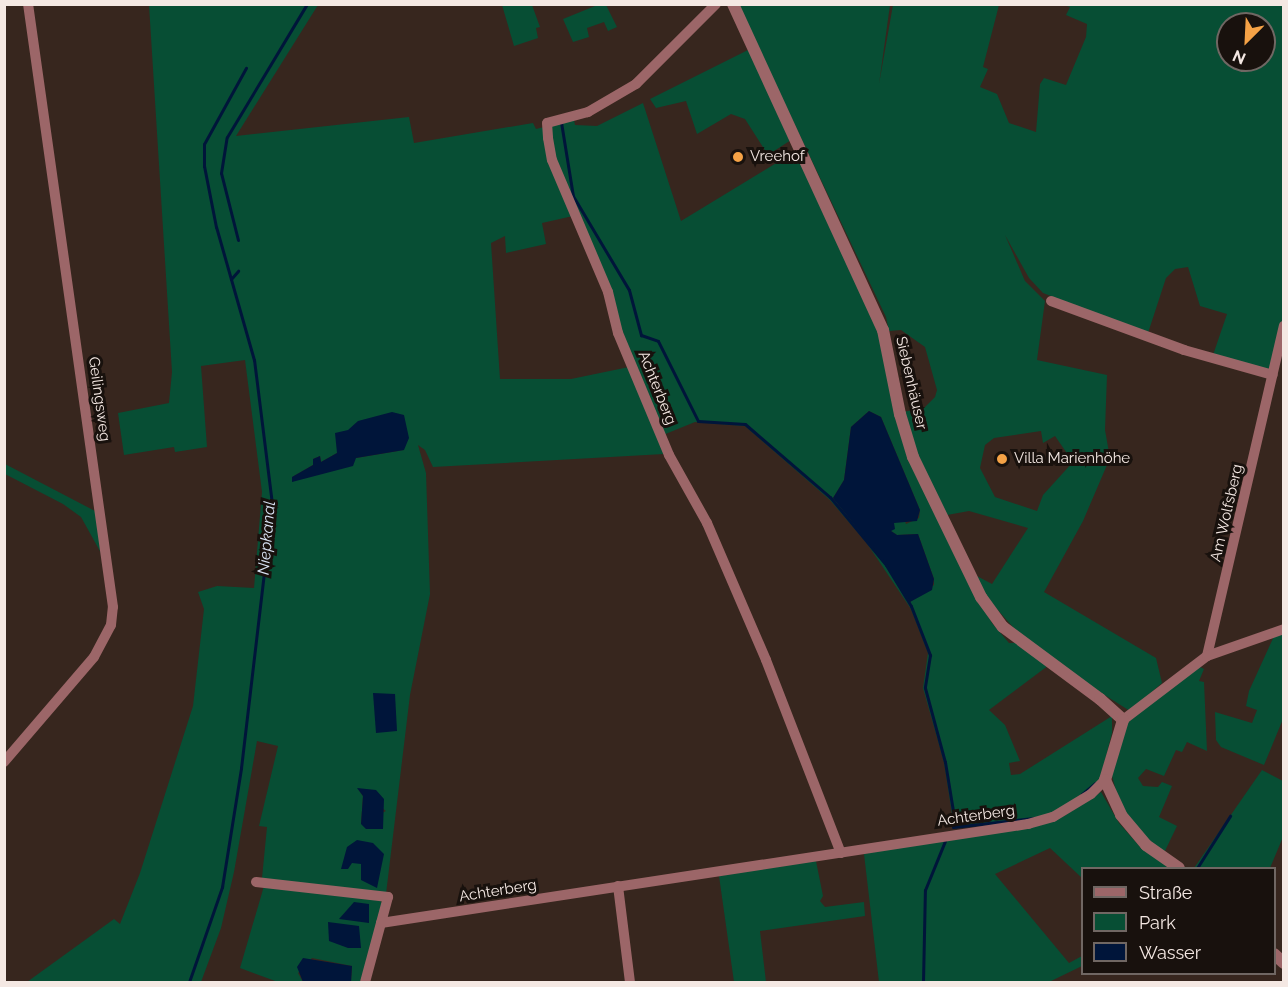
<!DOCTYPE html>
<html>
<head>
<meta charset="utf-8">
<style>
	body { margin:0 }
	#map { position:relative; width:1288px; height:987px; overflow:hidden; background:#37261e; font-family:Raleway,sans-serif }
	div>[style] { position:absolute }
	.green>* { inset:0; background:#074e34 }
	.water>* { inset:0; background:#00153a }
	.stream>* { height:3px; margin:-1.5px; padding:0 1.5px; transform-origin:1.5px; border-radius:1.5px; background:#00153a }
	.minor>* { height:10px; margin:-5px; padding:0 5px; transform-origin:5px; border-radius:5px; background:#9c6668 }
	.tertiary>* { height:12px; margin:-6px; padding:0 6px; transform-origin:6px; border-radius:6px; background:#9c6668 }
	.dots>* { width:16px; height:16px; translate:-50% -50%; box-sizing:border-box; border:3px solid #18110d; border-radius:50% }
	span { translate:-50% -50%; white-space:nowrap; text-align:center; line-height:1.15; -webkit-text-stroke:6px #18110d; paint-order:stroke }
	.poi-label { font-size:15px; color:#f4e8e3 }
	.left { translate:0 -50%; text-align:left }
	.street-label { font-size:15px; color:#f4e8e3 }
	.water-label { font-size:16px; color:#dae5f6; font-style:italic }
	.frame { position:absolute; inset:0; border:6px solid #f4e8e3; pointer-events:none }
	.legend { position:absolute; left:1081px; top:867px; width:195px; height:108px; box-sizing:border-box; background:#18110d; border:2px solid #706763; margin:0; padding:8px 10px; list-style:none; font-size:18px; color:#f4e8e3 }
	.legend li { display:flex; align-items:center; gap:12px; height:30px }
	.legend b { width:30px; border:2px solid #706763 }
	.north { position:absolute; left:1216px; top:12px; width:60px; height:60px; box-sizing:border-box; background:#18110d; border:2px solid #706763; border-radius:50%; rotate:204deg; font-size:16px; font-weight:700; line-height:24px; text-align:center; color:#f4e8e3 }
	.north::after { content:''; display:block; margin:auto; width:21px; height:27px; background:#f5a246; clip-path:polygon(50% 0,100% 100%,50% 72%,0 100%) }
</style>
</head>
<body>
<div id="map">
	<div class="green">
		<div style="clip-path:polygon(600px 4px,606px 5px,617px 27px,608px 31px,604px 22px,587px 28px,589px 37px,573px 42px,563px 19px)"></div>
		<div style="clip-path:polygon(evenodd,149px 5px,318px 5px,236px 136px,409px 117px,414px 143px,533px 123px,536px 129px,544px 127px,573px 216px,542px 223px,546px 244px,506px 253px,505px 236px,491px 243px,500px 379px,571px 379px,629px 367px,664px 454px,433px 467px,425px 450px,418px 445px,426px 473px,430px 594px,410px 695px,386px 894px,262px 878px,267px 827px,259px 826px,278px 746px,257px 741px,234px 872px,221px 928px,201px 982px,27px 982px,114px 919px,120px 924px,140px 873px,193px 706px,204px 609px,198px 592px,217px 586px,254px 588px,262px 492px,245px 360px,201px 366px,207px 447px,175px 452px,174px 447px,124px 455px,118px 413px,169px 403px,172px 372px,149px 5px,404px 450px,356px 458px,292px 477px,313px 465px,313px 459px,320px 456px,321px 462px,337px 453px,404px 450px,149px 5px,358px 789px,386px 811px,361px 824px,363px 796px,358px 789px)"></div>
		<div style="clip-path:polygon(502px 5px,532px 5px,540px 27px,536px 28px,538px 38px,514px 46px)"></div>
		<div style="clip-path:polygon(evenodd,738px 5px,890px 5px,879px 84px,893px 5px,999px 5px,983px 67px,988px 69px,980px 87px,997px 94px,1009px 123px,1036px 132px,1040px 84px,1044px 78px,1066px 85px,1086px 37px,1087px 24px,1066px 15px,1070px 7px,1064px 5px,1283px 5px,1284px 316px,1272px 372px,1213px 355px,1227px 314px,1200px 306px,1188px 267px,1175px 269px,1166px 278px,1148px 333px,1043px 293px,1029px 278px,1005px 235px,1025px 281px,1045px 301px,1037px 360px,1107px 375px,1105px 430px,1110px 458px,1083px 521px,1044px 592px,1156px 658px,1162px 683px,1130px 711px,1068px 672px,1021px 636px,988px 599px,975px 575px,992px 584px,1028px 528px,969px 511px,947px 515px,918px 457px,903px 412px,924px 408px,935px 397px,937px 390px,925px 347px,901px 330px,889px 331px,886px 317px,738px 5px,1228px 24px,1264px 24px,1264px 60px,1228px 60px,1228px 24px,738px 5px,1041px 431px,1043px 443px,1055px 436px,1073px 462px,1043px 495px,1037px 511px,995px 497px,980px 468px,985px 445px,994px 438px,1041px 431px)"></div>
		<div style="clip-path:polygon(748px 50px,791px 140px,768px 155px,745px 119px,731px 114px,697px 134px,686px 101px,656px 108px,650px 99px)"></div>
		<div style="clip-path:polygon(evenodd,643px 103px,681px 221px,796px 151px,876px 321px,896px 414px,971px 585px,992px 623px,1009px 643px,1022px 643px,1049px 665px,989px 710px,1005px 725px,1020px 761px,1009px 763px,1011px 775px,1020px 774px,1112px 716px,1112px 733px,1100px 780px,1061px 809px,1038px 818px,954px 827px,944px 762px,923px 688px,928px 653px,911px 609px,866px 542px,830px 500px,745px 426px,695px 422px,663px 435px,552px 152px,551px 124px,574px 120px,575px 125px,597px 126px,643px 103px,869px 411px,881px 417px,920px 510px,919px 518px,906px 524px,904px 519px,893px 523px,891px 531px,897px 535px,918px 534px,934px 579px,934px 585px,910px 602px,887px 565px,833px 498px,844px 480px,851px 427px,869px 411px)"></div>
		<div style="clip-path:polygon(5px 464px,95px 511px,101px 553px,81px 517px,63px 504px,5px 474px)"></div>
		<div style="clip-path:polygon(1283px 631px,1283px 719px,1264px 765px,1221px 747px,1216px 740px,1215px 712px,1252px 723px,1257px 710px,1246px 706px,1249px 691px,1275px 634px)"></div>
		<div style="clip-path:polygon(1198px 666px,1204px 669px,1199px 681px,1204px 682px,1207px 751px,1187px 742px,1182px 752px,1176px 750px,1164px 776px,1146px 769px,1138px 778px,1143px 786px,1158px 787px,1162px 782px,1172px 786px,1159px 817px,1177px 826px,1164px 853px,1139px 831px,1119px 802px,1111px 772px,1127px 723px)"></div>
		<div style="clip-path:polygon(1262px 770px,1283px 781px,1283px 837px,1270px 868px,1194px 868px)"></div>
		<div style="clip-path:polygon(1101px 792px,1119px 823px,1142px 849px,1170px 868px,1082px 868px,1082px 878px,1050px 848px,995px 874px,1069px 963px,1082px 956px,1082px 966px,1049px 982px,879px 982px,864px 854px,1064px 816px)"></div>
		<div style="clip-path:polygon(816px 861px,823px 896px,820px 901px,825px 907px,864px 902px,865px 916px,760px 931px,766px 982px,734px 982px,719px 876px)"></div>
		<div style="clip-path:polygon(264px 886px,379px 899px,383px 904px,361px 982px,351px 982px,352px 966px,312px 958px,298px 973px,303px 982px,278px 982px,240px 968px)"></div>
	</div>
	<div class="water">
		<div style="clip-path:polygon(869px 411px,881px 417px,920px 510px,917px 521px,894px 523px,895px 529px,891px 531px,897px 535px,918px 534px,934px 579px,932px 590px,910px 602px,887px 565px,833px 498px,844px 480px,851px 427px)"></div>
		<div style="clip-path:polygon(392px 412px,404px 415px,409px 438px,404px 450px,356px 458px,353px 466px,292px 482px,292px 477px,313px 465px,313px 459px,320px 456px,321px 462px,337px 453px,335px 433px,348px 430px,358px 421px)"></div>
		<div style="clip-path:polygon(373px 693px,395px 694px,397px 731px,376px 733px)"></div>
		<div style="clip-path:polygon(357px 788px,376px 790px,384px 799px,383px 829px,366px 829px,361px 824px,363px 796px)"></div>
		<div style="clip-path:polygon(357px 840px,373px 843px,384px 854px,377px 888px,361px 880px,361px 864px,352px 863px,348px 869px,341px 869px,347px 847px)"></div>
		<div style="clip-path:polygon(354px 902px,369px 904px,369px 923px,339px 919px)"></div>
		<div style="clip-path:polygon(328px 922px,359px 926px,361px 948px,348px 948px,329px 941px)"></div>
		<div style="clip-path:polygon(303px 958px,352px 966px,351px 982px,303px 982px,297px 967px)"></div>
	</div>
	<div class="stream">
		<div style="left:561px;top:122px;width:75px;rotate:80.8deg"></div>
		<div style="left:573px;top:196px;width:109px;rotate:59.2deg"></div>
		<div style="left:629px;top:290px;width:47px;rotate:75.1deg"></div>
		<div style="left:641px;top:335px;width:18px;rotate:19deg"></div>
		<div style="left:658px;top:341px;width:89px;rotate:63.4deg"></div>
		<div style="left:698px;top:421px;width:47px;rotate:3.7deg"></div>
		<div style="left:745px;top:424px;width:112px;rotate:40.7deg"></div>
		<div style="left:830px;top:497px;width:88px;rotate:50.5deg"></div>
		<div style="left:886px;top:565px;width:48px;rotate:58.6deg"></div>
		<div style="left:911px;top:606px;width:53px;rotate:68.8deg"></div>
		<div style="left:930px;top:655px;width:33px;rotate:99deg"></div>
		<div style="left:925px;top:688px;width:77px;rotate:74.9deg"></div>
		<div style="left:945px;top:762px;width:62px;rotate:80.7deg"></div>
		<div style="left:238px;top:240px;width:69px;rotate:-104.2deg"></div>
		<div style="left:221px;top:173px;width:36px;rotate:-81deg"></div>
		<div style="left:227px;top:137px;width:155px;rotate:-59deg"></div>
		<div style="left:231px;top:279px;width:11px;rotate:-49deg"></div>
		<div style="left:1082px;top:794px;width:17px;rotate:-40deg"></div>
		<div style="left:953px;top:827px;width:81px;rotate:-6.3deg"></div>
		<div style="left:1197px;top:868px;width:62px;rotate:-57.6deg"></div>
		<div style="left:189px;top:982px;width:101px;rotate:-70.8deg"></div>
		<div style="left:222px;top:887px;width:121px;rotate:-80.9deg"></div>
		<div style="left:241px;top:768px;width:266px;rotate:-83.3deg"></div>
		<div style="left:272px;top:504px;width:145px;rotate:-97.1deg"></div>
		<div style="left:254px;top:360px;width:138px;rotate:-105.9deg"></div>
		<div style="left:216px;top:227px;width:62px;rotate:-101.1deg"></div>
		<div style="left:204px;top:166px;width:22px;rotate:-90deg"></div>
		<div style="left:204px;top:144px;width:87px;rotate:-61.1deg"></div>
		<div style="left:923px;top:982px;width:92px;rotate:-88.8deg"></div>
		<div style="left:925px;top:890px;width:53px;rotate:-67.8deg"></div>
	</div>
	<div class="minor">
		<div style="left:716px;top:4px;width:113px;rotate:135deg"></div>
		<div style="left:636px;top:84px;width:56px;rotate:149.7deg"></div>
		<div style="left:588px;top:112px;width:42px;rotate:165deg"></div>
		<div style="left:547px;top:123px;width:15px;rotate:86deg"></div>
		<div style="left:548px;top:138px;width:22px;rotate:80deg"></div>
		<div style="left:552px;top:160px;width:143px;rotate:67deg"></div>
		<div style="left:608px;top:292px;width:42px;rotate:76.3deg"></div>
		<div style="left:618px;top:333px;width:132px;rotate:67.3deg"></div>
		<div style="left:669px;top:455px;width:78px;rotate:60.8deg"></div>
		<div style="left:707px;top:523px;width:149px;rotate:66.7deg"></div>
		<div style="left:766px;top:660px;width:207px;rotate:68.8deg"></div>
		<div style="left:1051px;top:301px;width:142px;rotate:20.2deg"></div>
		<div style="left:1184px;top:350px;width:92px;rotate:15.7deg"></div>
		<div style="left:1207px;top:656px;width:339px;rotate:-76.9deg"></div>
		<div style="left:1123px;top:720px;width:106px;rotate:-37.3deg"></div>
		<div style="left:1207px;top:656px;width:82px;rotate:-19.3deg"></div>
		<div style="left:4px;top:762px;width:138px;rotate:-49.4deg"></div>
		<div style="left:94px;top:657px;width:36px;rotate:-62deg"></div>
		<div style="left:111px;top:625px;width:18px;rotate:-84deg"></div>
		<div style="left:113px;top:607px;width:609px;rotate:-98.02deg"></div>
		<div style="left:256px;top:882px;width:133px;rotate:6.5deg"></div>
		<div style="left:388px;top:897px;width:88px;rotate:105.1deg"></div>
		<div style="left:618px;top:886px;width:97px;rotate:82.9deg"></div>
		<div style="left:381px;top:923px;width:655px;rotate:-8.7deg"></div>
		<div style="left:1028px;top:824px;width:26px;rotate:-16deg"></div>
		<div style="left:1053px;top:817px;width:44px;rotate:-31.2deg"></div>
		<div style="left:1091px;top:794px;width:20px;rotate:-45deg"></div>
	</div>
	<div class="tertiary">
		<div style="left:733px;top:4px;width:359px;rotate:65.3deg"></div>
		<div style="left:883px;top:330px;width:86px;rotate:78.6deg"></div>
		<div style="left:900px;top:414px;width:45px;rotate:73.2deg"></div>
		<div style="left:913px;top:457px;width:156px;rotate:64.1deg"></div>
		<div style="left:981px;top:597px;width:37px;rotate:54deg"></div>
		<div style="left:1003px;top:627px;width:121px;rotate:36.6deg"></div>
		<div style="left:1100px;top:699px;width:31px;rotate:42deg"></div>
		<div style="left:1123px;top:720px;width:63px;rotate:106.7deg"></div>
		<div style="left:1105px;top:780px;width:38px;rotate:65deg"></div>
		<div style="left:1121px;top:815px;width:39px;rotate:50deg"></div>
		<div style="left:1146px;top:845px;width:40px;rotate:34.9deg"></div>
		<div style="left:1274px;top:954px;width:13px;rotate:42deg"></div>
	</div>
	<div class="dots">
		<div style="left:738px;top:157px;background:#f5a246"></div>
		<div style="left:1002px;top:459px;background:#f5a246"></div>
	</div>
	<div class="poi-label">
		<span class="left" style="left:750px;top:157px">Vreehof</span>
		<span class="left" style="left:1014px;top:459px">Villa Marienhöhe</span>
	</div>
	<div class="street-label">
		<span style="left:911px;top:383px;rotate:77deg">Siebenhäuser</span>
		<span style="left:657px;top:388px;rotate:68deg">Achterberg</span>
		<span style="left:99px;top:399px;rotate:82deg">Geilingsweg</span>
		<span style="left:1227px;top:513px;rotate:-77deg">Am Wolfsberg</span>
		<span style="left:976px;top:816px;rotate:-8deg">Achterberg</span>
		<span style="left:498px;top:891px;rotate:-9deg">Achterberg</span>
	</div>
	<div class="water-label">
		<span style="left:267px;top:538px;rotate:-85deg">Niepkanal</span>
	</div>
	<div class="frame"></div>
	<ul class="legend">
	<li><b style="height:8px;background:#9c6668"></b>Straße</li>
	<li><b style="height:16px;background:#074e34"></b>Park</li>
	<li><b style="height:16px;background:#00153a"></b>Wasser</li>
	</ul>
	<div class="north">N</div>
</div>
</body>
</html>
